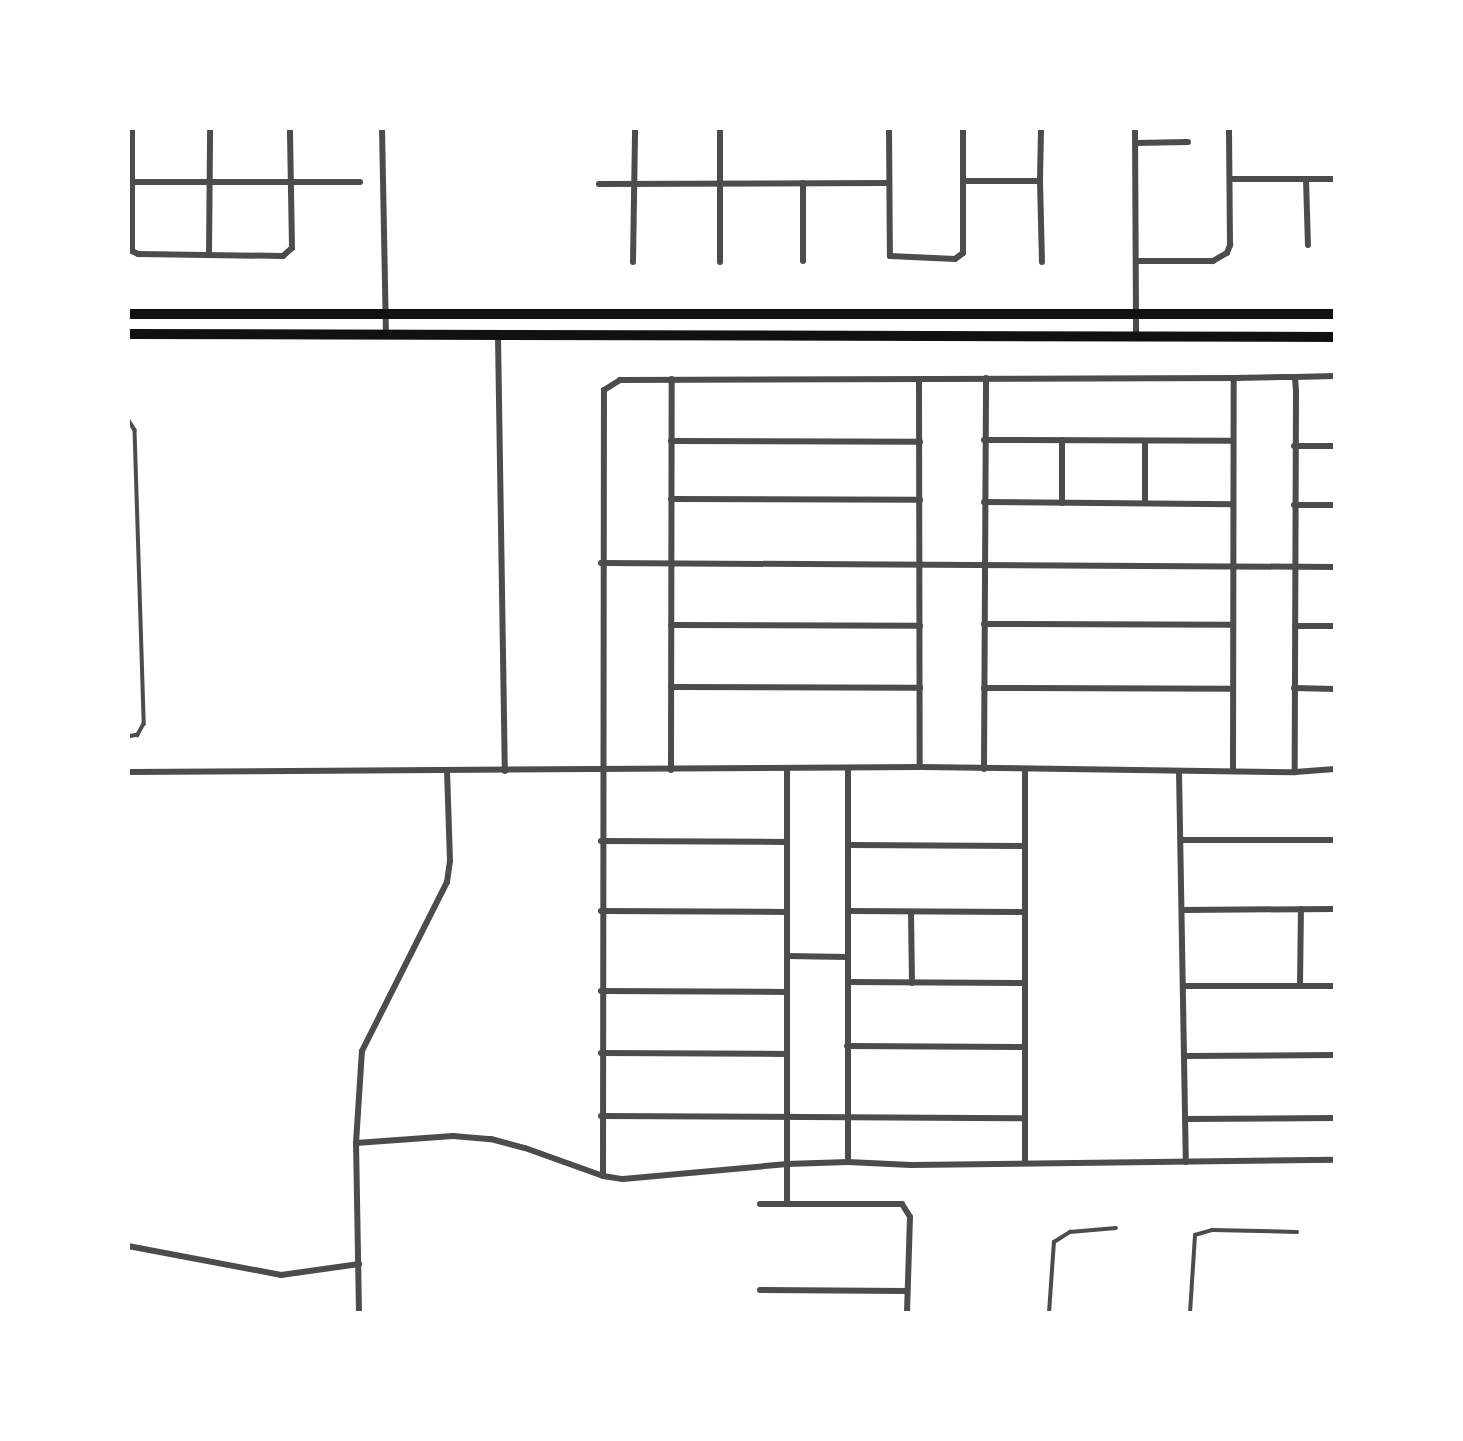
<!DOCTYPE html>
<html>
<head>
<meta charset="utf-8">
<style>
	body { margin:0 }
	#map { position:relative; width:1463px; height:1441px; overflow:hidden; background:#fff; font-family:"Crimson Pro",serif }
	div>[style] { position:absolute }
	.service>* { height:3.5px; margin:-1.75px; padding:0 1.75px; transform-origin:1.75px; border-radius:1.75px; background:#4c4c4c }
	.minor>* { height:6px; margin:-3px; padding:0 3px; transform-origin:3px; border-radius:3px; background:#4c4c4c }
	.secondary>* { height:10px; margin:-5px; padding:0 5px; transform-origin:5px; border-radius:5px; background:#111 }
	span { translate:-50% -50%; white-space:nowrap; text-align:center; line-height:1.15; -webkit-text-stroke:6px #fff; paint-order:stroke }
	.frame { position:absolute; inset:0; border:130px solid #fff; pointer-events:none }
</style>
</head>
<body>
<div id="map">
	<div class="service">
		<div style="left:128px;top:419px;width:13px;rotate:58deg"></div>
		<div style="left:135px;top:430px;width:294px;rotate:88.2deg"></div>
		<div style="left:144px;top:724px;width:13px;rotate:119deg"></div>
		<div style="left:138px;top:735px;width:10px;rotate:169deg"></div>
		<div style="left:1049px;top:1313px;width:71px;rotate:-86deg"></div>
		<div style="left:1054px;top:1242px;width:19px;rotate:-32deg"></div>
		<div style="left:1070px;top:1232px;width:46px;rotate:-5deg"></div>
		<div style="left:1190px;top:1313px;width:78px;rotate:-86.3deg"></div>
		<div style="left:1195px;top:1235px;width:18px;rotate:-16deg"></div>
		<div style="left:1212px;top:1230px;width:85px;rotate:1.3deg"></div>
	</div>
	<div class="minor">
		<div style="left:132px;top:128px;width:123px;rotate:90deg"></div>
		<div style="left:132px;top:251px;width:7px;rotate:27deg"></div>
		<div style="left:138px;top:254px;width:145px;rotate:0.8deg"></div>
		<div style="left:283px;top:256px;width:12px;rotate:-42deg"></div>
		<div style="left:292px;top:248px;width:120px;rotate:-91deg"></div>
		<div style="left:382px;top:128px;width:207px;rotate:88.9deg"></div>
		<div style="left:720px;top:128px;width:134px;rotate:90deg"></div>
		<div style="left:889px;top:128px;width:128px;rotate:89.6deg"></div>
		<div style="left:890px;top:256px;width:65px;rotate:2.6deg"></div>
		<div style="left:955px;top:259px;width:10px;rotate:-37deg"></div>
		<div style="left:963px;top:253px;width:125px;rotate:-90deg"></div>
		<div style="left:1135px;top:128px;width:208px;rotate:89.7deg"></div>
		<div style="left:1135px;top:143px;width:53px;rotate:-1.1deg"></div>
		<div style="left:1230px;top:179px;width:105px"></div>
		<div style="left:1306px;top:179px;width:66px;rotate:88.3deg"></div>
		<div style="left:963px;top:181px;width:77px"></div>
		<div style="left:1040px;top:181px;width:53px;rotate:-88.9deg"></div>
		<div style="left:1040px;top:181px;width:81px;rotate:88.6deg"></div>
		<div style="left:132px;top:182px;width:228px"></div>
		<div style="left:803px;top:183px;width:78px;rotate:90deg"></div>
		<div style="left:599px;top:184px;width:290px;rotate:-0.2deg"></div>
		<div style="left:209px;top:255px;width:127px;rotate:-89.5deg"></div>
		<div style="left:1136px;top:261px;width:77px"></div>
		<div style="left:1213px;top:261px;width:16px;rotate:-30deg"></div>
		<div style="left:1227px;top:253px;width:9px;rotate:-69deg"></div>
		<div style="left:1230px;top:245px;width:117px;rotate:-90.5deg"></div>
		<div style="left:633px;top:262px;width:134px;rotate:-89.1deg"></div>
		<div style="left:498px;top:336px;width:435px;rotate:89.1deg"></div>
		<div style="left:1295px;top:377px;width:40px;rotate:-1.4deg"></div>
		<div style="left:919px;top:379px;width:388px;rotate:89.9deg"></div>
		<div style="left:984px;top:440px;width:249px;rotate:0.2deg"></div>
		<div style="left:671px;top:441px;width:249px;rotate:0.2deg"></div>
		<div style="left:1145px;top:441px;width:62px;rotate:90deg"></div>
		<div style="left:1294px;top:446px;width:41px"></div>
		<div style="left:671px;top:499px;width:249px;rotate:0.2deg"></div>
		<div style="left:984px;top:502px;width:249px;rotate:0.5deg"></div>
		<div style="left:1062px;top:503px;width:63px;rotate:-90deg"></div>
		<div style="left:1294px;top:505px;width:41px"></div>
		<div style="left:601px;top:563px;width:734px;rotate:0.31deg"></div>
		<div style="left:984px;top:624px;width:249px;rotate:0.2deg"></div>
		<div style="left:671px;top:625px;width:249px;rotate:0.2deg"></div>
		<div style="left:1295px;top:626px;width:40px"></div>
		<div style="left:671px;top:687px;width:249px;rotate:0.2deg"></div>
		<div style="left:984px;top:688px;width:249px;rotate:0.2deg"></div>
		<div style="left:1294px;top:688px;width:41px;rotate:1.4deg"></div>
		<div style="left:984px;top:769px;width:391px;rotate:-89.7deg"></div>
		<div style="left:671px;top:770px;width:391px;rotate:-89.9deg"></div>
		<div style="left:1179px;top:771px;width:391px;rotate:89deg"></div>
		<div style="left:1233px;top:771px;width:393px;rotate:-89.9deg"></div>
		<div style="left:1234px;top:378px;width:49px;rotate:-1.2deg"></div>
		<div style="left:1283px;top:377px;width:12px"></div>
		<div style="left:1295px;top:377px;width:14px;rotate:86deg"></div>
		<div style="left:1296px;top:391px;width:381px;rotate:90.2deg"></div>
		<div style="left:128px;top:772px;width:792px;rotate:-0.36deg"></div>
		<div style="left:920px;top:767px;width:375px;rotate:0.8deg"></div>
		<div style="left:1295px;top:772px;width:40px;rotate:-4.3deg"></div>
		<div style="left:1181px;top:840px;width:154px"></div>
		<div style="left:601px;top:841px;width:186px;rotate:0.3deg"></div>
		<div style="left:848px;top:845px;width:177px;rotate:0.3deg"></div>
		<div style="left:1182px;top:910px;width:153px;rotate:-0.4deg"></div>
		<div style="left:601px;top:911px;width:186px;rotate:0.3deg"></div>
		<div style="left:848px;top:911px;width:177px;rotate:0.3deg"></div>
		<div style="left:911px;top:912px;width:71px;rotate:89.2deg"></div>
		<div style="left:787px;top:956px;width:61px;rotate:0.9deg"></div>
		<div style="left:848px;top:982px;width:177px;rotate:0.3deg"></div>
		<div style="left:1183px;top:986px;width:152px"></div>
		<div style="left:1300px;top:986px;width:77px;rotate:-89.3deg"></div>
		<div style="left:601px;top:991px;width:186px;rotate:0.3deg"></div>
		<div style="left:847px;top:1046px;width:178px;rotate:0.3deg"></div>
		<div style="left:601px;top:1053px;width:186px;rotate:0.3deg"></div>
		<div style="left:1184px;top:1056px;width:151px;rotate:-0.4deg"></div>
		<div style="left:601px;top:1116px;width:424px;rotate:0.3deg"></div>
		<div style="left:1185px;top:1119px;width:150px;rotate:-0.4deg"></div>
		<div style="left:356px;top:1143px;width:97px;rotate:-4.1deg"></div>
		<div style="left:453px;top:1136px;width:38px;rotate:5deg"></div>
		<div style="left:491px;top:1139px;width:35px;rotate:15deg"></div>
		<div style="left:525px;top:1148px;width:83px;rotate:19.7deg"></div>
		<div style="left:603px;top:1176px;width:20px;rotate:9deg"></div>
		<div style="left:623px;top:1179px;width:165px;rotate:-5.2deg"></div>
		<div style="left:787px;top:1164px;width:61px;rotate:-1.9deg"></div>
		<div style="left:848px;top:1162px;width:63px;rotate:2.7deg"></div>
		<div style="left:911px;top:1165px;width:424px;rotate:-0.7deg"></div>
		<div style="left:848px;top:1162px;width:394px;rotate:-90deg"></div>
		<div style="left:1025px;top:1162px;width:392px;rotate:-90deg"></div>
		<div style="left:603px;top:1176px;width:786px;rotate:-89.93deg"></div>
		<div style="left:604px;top:390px;width:19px;rotate:-32deg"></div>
		<div style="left:620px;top:380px;width:614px;rotate:-0.19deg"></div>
		<div style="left:760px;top:1204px;width:142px"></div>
		<div style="left:902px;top:1204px;width:15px;rotate:58deg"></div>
		<div style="left:910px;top:1217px;width:96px;rotate:91.8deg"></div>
		<div style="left:787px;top:1204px;width:435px;rotate:-90deg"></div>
		<div style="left:128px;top:1246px;width:156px;rotate:10.7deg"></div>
		<div style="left:281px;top:1275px;width:79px;rotate:-8deg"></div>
		<div style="left:760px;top:1290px;width:147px;rotate:0.4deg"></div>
		<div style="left:359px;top:1313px;width:170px;rotate:-91deg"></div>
		<div style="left:356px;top:1143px;width:92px;rotate:-86.3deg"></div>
		<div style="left:362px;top:1051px;width:189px;rotate:-63.3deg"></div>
		<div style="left:447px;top:882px;width:21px;rotate:-82deg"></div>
		<div style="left:450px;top:861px;width:90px;rotate:-91.9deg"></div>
	</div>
	<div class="secondary">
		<div style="left:128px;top:314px;width:1207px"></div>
		<div style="left:128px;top:334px;width:1207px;rotate:0.14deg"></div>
	</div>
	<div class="frame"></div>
</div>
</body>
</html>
